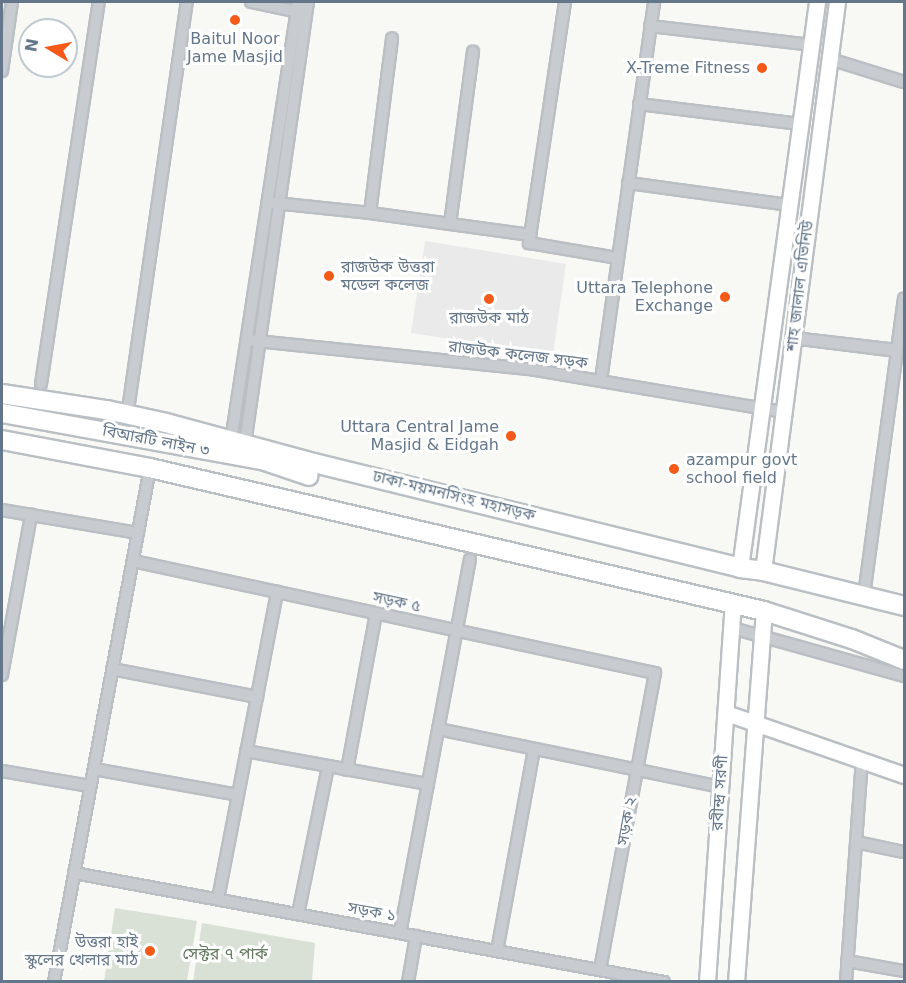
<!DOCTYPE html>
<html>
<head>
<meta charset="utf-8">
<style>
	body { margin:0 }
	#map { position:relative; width:906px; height:983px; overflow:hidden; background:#f8f9f5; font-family:"DejaVu Sans","Noto Sans Bengali",sans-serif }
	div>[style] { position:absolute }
	.built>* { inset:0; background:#e9eae9 }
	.green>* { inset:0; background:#d9e1d6 }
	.roads { filter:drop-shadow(2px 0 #babfc4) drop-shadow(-2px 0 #babfc4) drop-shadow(0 2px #babfc4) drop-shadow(0 -2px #babfc4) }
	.street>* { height:10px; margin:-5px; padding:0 5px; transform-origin:5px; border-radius:5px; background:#c8ccd0 }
	.secondary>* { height:15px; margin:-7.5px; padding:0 7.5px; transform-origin:7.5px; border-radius:7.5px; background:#fff }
	.highway>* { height:18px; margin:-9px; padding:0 9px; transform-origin:9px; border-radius:9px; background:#fff }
	.dots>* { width:16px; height:16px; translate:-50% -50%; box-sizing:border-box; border:3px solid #fff; border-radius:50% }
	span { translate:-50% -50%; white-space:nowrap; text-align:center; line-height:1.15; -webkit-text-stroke:6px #fff; paint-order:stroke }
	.poi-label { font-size:16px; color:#64778a }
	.right { translate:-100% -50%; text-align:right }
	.left { translate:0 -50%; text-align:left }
	.street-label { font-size:16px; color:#64778a }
	.park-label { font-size:16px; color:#647a60 }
	.frame { position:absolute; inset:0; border:3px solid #64778a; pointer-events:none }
	.north { position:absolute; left:18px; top:18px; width:60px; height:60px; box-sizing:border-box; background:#fff; border:2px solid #c1c9d0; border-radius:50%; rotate:280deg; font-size:16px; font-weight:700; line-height:24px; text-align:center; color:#64778a }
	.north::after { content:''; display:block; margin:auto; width:21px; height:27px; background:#f65a19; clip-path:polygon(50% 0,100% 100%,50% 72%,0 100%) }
</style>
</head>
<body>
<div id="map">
	<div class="built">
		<div style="clip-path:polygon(425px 241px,566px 264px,553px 354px,411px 333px)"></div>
	</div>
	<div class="green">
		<div style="clip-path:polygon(115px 908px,197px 921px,187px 981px,104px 981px)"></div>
		<div style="clip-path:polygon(202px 923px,315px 943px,312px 981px,193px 981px)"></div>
	</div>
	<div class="roads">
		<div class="street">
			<div style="left:251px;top:2px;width:53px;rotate:11.9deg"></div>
			<div style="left:565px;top:2px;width:244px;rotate:98.5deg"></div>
			<div style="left:529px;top:243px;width:90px;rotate:9.6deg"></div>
			<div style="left:650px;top:26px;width:162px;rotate:6.7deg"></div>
			<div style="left:830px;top:59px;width:77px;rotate:17.3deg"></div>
			<div style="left:2px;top:71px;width:70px;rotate:-81.8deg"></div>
			<div style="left:639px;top:104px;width:162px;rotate:7.1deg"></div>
			<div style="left:628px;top:183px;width:162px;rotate:7.8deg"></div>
			<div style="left:275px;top:203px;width:96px;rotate:6deg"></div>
			<div style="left:370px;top:213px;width:162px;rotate:7.8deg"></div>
			<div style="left:370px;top:213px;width:176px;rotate:-82.8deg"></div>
			<div style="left:450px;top:224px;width:174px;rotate:-82.4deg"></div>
			<div style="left:247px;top:340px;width:290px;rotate:5.9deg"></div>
			<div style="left:535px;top:370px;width:252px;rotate:9.6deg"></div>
			<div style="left:601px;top:380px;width:382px;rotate:-82deg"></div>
			<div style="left:41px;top:384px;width:386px;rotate:-81.4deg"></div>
			<div style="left:129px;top:403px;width:405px;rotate:-81.8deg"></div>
			<div style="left:231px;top:441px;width:444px;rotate:-81.3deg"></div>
			<div style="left:245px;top:444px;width:446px;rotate:-81.9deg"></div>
			<div style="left:2px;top:510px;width:138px;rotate:9.6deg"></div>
			<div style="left:133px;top:561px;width:534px;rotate:12.11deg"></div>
			<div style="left:655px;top:673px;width:301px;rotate:100.5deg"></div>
			<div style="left:865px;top:588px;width:239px;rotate:-82.3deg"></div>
			<div style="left:897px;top:351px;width:105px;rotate:-172.9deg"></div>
			<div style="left:793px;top:338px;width:105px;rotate:6.6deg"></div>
			<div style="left:897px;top:350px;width:52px;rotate:-82.3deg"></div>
			<div style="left:732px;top:628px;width:179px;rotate:15.6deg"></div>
			<div style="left:112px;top:669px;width:148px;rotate:10.9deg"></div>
			<div style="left:2px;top:675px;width:163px;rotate:-79.7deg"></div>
			<div style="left:438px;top:729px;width:288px;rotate:11.6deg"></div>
			<div style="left:246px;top:751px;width:185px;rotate:10.3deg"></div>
			<div style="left:94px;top:769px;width:146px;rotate:10.2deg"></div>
			<div style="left:347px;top:770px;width:160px;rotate:-79.5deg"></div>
			<div style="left:2px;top:771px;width:89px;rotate:9.7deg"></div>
			<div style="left:856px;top:842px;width:49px;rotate:11.8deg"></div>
			<div style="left:74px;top:873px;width:600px;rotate:10.47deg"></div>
			<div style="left:218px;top:899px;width:313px;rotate:-79.1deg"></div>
			<div style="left:298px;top:914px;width:151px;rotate:-78.5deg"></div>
			<div style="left:400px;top:933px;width:380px;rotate:-79.4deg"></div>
			<div style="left:497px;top:951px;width:205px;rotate:-79.6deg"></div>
			<div style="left:847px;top:961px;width:58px;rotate:10deg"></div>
			<div style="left:54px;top:982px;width:523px;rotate:-79.42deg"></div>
			<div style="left:408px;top:982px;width:47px;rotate:-80.1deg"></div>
			<div style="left:846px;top:982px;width:223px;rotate:-85.9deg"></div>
		</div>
		<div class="secondary">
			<div style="left:740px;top:568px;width:571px;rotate:-82.25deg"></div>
			<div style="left:763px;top:571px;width:574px;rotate:-82.59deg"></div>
			<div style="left:726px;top:713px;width:188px;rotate:19.2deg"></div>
			<div style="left:707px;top:982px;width:379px;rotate:-86.1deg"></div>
			<div style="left:736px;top:982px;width:372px;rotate:-85.7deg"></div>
		</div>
		<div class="highway">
			<div style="left:2px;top:394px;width:106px;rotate:8.7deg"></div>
			<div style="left:107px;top:410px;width:60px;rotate:12.4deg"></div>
			<div style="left:166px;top:423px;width:153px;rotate:15.1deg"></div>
			<div style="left:314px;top:463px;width:439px;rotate:13.8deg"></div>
			<div style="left:740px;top:568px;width:23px;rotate:7deg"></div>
			<div style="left:763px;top:571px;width:145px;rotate:13.9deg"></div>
			<div style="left:2px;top:413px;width:267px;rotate:10.3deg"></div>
			<div style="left:265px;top:461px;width:46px;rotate:18.8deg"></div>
			<div style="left:2px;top:440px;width:151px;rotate:10.7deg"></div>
			<div style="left:150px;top:468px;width:630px;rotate:13.11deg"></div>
			<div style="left:764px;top:611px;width:92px;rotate:17.7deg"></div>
			<div style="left:852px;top:639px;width:56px;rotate:22deg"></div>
		</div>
	</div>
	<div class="dots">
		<div style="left:235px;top:20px;background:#f65a19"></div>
		<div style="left:762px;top:68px;background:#f65a19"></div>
		<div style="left:329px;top:276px;background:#f65a19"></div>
		<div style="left:725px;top:297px;background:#f65a19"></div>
		<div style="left:489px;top:299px;background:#f65a19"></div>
		<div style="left:511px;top:436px;background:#f65a19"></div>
		<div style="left:674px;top:469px;background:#f65a19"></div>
		<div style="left:150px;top:951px;background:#f65a19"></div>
	</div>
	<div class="poi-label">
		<span style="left:235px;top:48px">Baitul Noor<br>Jame Masjid</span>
		<span class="right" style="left:750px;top:68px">X-Treme Fitness</span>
		<span class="left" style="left:341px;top:276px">রাজউক উত্তরা<br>মডেল কলেজ</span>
		<span class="right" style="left:713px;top:297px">Uttara Telephone<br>Exchange</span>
		<span style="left:489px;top:318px">রাজউক মাঠ</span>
		<span class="right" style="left:499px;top:436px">Uttara Central Jame<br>Masjid &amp; Eidgah</span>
		<span class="left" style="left:686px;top:469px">azampur govt<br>school field</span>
		<span class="right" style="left:138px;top:951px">উত্তরা হাই<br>স্কুলের খেলার মাঠ</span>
	</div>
	<div class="street-label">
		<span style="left:800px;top:286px;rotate:-83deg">শাহ জালাল এভিনিউ</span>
		<span style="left:518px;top:355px;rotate:7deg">রাজউক কলেজ সড়ক</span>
		<span style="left:156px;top:441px;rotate:11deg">বিআরটি লাইন ৩</span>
		<span style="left:454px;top:496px;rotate:14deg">ঢাকা-ময়মনসিংহ মহাসড়ক</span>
		<span style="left:397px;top:602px;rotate:12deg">সড়ক ৫</span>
		<span style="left:720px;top:793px;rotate:-86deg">রবীন্দ্র সরণী</span>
		<span style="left:627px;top:821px;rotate:-80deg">সড়ক ২</span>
		<span style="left:372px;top:912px;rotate:10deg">সড়ক ১</span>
	</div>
	<div class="park-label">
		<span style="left:225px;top:954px">সেক্টর ৭ পার্ক</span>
	</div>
	<div class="frame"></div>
	<div class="north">N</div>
</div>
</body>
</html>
